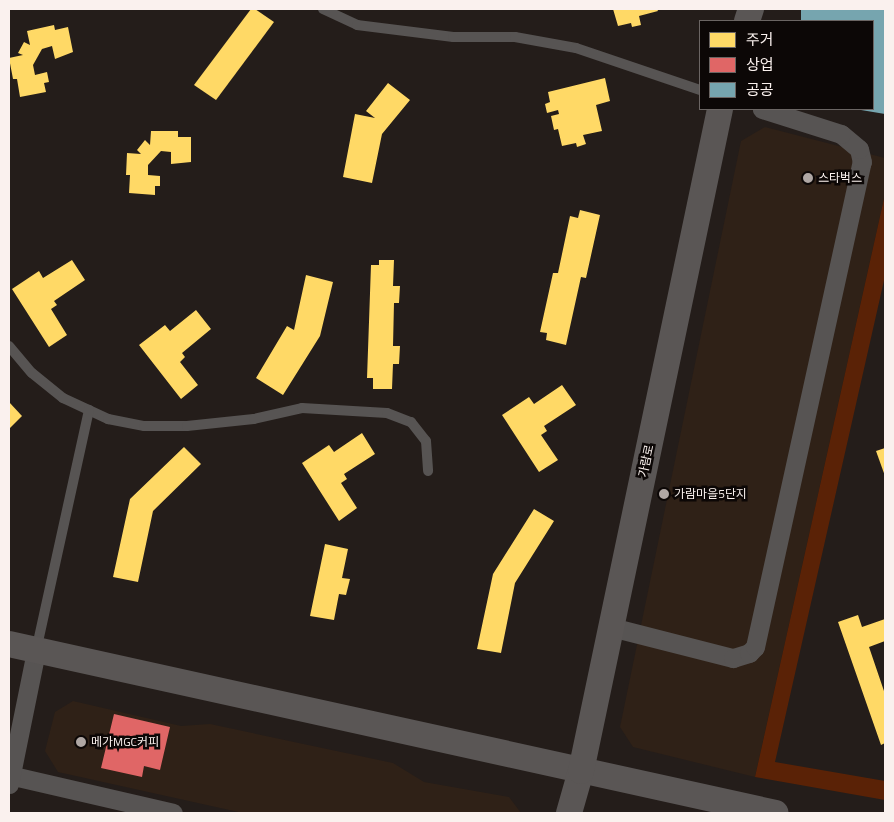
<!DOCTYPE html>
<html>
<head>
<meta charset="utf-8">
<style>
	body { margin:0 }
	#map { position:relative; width:894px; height:822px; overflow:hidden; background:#241d1a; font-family:"Titillium Web","Noto Sans KR",sans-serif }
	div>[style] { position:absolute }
	.commercial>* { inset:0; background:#2f2117 }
	.green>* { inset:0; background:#5a2206 }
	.homes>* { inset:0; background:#ffd966 }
	.shops>* { inset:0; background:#e06666 }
	.public>* { inset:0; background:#76a5af }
	.lane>* { height:10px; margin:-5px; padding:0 5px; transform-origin:5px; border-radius:5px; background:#575453 }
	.street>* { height:19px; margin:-9.5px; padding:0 9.5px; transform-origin:9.5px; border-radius:9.5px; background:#575453 }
	.secondary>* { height:26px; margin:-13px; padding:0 13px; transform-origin:13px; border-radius:13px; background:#5a5655 }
	.dots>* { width:14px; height:14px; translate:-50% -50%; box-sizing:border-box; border:2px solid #0c0706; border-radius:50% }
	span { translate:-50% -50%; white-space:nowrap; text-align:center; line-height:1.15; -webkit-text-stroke:5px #0c0706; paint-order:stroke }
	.poi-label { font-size:12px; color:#faf1ee }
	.left { translate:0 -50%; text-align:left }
	.street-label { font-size:12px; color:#faf1ee }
	.frame { position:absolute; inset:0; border:10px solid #faf1ee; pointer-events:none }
	.legend { position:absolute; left:699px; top:20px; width:175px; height:90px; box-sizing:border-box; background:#0c0706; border:1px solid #6b6563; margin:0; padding:6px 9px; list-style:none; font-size:15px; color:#faf1ee }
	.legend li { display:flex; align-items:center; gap:10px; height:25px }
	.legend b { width:25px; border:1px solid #6b6563 }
</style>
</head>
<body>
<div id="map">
	<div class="commercial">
		<div style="clip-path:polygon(765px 127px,885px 158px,885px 194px,755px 777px,633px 747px,620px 727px,741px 141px)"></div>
		<div style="clip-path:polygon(73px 701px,181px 726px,210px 724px,393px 763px,424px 782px,509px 797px,521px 813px,243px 813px,58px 772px,45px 751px,55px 712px)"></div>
	</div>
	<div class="green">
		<div style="clip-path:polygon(885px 194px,885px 276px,775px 762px,885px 781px,885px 800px,755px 777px)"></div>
	</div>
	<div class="homes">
		<div style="clip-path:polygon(251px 9px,255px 9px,274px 22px,216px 100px,194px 85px)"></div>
		<div style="clip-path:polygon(613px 9px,657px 9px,658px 11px,639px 16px,641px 25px,632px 27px,631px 23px,618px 26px)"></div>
		<div style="clip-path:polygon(54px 25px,55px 30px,68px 27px,73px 52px,55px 59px,52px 46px,42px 49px,33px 65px,35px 75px,47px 72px,49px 82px,44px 83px,46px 92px,20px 97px,17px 79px,13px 79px,9px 58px,23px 55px,18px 53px,24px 42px,30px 45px,27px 31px)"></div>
		<div style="clip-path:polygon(605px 78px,610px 101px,596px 105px,602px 131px,583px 135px,586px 144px,577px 147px,576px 143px,562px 146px,558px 129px,554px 130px,551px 116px,559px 114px,558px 110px,547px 113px,545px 104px,550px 102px,548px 92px)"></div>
		<div style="clip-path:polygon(388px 83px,410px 100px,382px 134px,372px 183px,343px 177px,355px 114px,375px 118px,366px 111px)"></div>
		<div style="clip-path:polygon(151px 131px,178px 131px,178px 137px,191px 137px,191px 162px,171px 164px,171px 152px,161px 151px,148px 165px,148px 175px,160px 176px,160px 186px,155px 186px,155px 195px,129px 193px,130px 175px,126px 175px,127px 153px,141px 154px,137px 150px,145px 140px,150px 145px)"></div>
		<div style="clip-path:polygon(580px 210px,600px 215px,586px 278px,581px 277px,566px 345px,546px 340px,547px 333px,540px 332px,553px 273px,558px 273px,570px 216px,578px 218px)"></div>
		<div style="clip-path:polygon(72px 260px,85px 280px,54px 301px,57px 305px,51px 309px,67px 335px,49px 347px,12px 289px,39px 271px,43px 278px)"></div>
		<div style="clip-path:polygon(379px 260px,394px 260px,393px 286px,400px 286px,399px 303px,394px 303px,393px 346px,400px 346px,399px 364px,393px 364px,392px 389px,373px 389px,373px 378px,367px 378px,371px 265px,379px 265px)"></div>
		<div style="clip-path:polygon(306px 275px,333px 282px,320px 336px,283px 395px,256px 378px,287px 326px,294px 330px)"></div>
		<div style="clip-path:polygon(196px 310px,211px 329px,182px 353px,185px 357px,180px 362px,198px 385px,181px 399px,139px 345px,165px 325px,170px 331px)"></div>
		<div style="clip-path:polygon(562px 385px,576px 405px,544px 426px,547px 431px,541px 435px,558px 460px,539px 472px,502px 415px,529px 397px,534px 404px)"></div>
		<div style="clip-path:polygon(9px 402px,22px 416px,9px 429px)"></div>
		<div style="clip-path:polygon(362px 433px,375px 454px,344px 474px,347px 479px,341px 483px,357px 508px,339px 521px,302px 463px,329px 445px,334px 452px)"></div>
		<div style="clip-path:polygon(184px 447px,201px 464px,153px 511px,138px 582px,113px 577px,130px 499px)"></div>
		<div style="clip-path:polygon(885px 448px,885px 476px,876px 451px)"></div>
		<div style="clip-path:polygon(534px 509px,554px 521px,515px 583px,501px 653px,477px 649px,493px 574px)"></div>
		<div style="clip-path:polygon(325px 544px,348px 549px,342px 578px,350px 579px,346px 595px,339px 594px,334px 620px,310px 616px)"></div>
		<div style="clip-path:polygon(858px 615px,862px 627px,885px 619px,885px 641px,869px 647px,885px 694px,885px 743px,881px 745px,838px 622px)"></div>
	</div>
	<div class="shops">
		<div style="clip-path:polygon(114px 714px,170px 727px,160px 770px,144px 766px,142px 777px,101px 768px)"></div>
	</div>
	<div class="public">
		<div style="clip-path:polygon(801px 9px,885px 9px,885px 114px,861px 110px,873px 109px,873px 21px,801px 21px)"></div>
	</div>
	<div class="lane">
		<div style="left:323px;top:9px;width:38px;rotate:25deg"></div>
		<div style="left:357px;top:25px;width:97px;rotate:7.1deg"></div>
		<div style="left:453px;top:37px;width:62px"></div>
		<div style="left:515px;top:37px;width:62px;rotate:10.2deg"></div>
		<div style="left:576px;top:48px;width:131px;rotate:18.7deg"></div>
		<div style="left:9px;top:346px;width:35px;rotate:50deg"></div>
		<div style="left:32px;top:373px;width:40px;rotate:39deg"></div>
		<div style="left:63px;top:398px;width:50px;rotate:25deg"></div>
		<div style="left:108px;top:419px;width:37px;rotate:11deg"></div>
		<div style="left:144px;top:426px;width:43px"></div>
		<div style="left:187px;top:426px;width:67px;rotate:-6deg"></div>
		<div style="left:254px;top:419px;width:49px;rotate:-12.9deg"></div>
		<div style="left:302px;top:408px;width:85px;rotate:3.4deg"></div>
		<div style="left:387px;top:413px;width:26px;rotate:21deg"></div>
		<div style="left:411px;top:422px;width:24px;rotate:52deg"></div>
		<div style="left:426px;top:441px;width:30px;rotate:86deg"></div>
		<div style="left:36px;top:651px;width:247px;rotate:-77.6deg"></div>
	</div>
	<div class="street">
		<div style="left:611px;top:627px;width:126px;rotate:14.3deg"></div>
		<div style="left:733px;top:658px;width:17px;rotate:-17deg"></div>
		<div style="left:749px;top:653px;width:8px;rotate:-45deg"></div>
		<div style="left:755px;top:647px;width:497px;rotate:-77.6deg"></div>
		<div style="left:862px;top:162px;width:13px;rotate:-103deg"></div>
		<div style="left:859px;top:149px;width:23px;rotate:-140deg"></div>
		<div style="left:841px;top:134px;width:83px;rotate:-162.4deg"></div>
		<div style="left:9px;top:775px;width:168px;rotate:13deg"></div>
		<div style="left:9px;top:784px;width:136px;rotate:-78.5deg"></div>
	</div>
	<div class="secondary">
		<div style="left:747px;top:21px;width:13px;rotate:-72deg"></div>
		<div style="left:9px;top:644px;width:785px;rotate:12.43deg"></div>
		<div style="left:569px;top:813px;width:44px;rotate:-74.1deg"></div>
		<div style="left:581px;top:771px;width:676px;rotate:-78.14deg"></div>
	</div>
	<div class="dots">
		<div style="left:808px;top:178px;background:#afa7a4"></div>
		<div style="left:664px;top:494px;background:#afa7a4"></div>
		<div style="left:81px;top:742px;background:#afa7a4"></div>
	</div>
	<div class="poi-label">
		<span class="left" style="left:818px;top:178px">스타벅스</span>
		<span class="left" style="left:674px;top:494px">가람마을5단지</span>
		<span class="left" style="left:91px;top:742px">메가MGC커피</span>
	</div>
	<div class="street-label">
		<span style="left:646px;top:461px;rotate:-78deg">가람로</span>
	</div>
	<div class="frame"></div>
	<ul class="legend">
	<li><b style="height:14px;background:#ffd966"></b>주거</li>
	<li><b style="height:14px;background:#e06666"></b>상업</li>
	<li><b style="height:14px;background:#76a5af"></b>공공</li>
	</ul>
</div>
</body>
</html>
